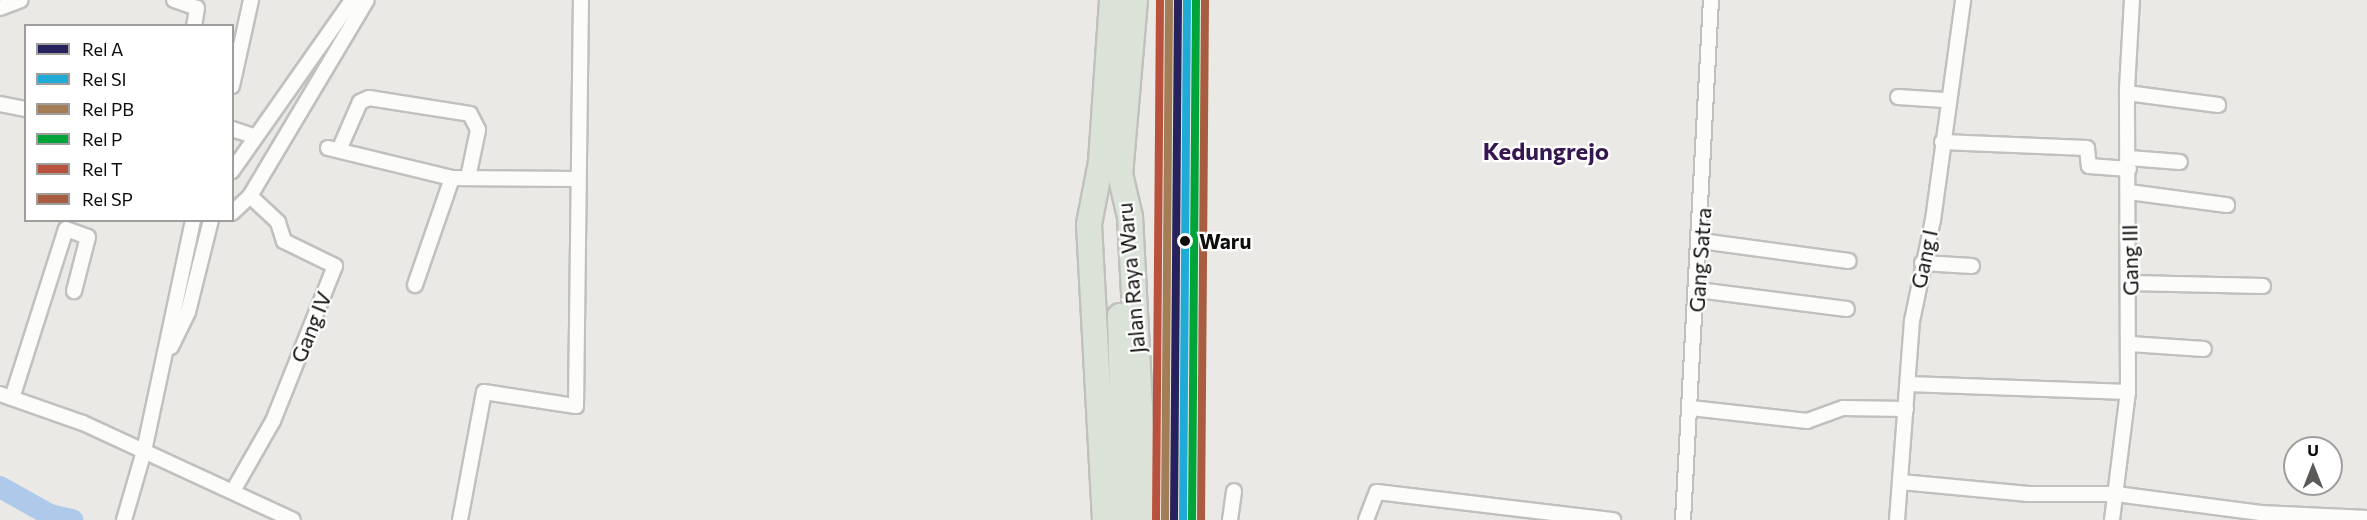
<!DOCTYPE html>
<html>
<head>
<meta charset="utf-8">
<style>
	body { margin:0 }
	#map { position:relative; width:2367px; height:520px; overflow:hidden; background:#ebe9e6; font-family:Commissioner,sans-serif }
	div>[style] { position:absolute }
	.river>* { height:22px; margin:-11px; padding:0 11px; transform-origin:11px; border-radius:11px; background:#afc9ea }
	.roads { filter:drop-shadow(2px 0 #c1c0be) drop-shadow(-2px 0 #c1c0be) drop-shadow(0 2px #c1c0be) drop-shadow(0 -2px #c1c0be) }
	.street>* { height:14px; margin:-7px; padding:0 7px; transform-origin:7px; border-radius:7px; background:#fcfcfb }
	.highway>* { height:24px; margin:-12px; padding:0 12px; transform-origin:12px; border-radius:12px; background:#dbe3d9 }
	.rail-1>* { height:8px; margin:-4px; padding:0 4px; transform-origin:4px; border-radius:4px; background:#26225e }
	.rail-2>* { height:8px; margin:-4px; padding:0 4px; transform-origin:4px; border-radius:4px; background:#20abd6 }
	.rail-3>* { height:8px; margin:-4px; padding:0 4px; transform-origin:4px; border-radius:4px; background:#a27d56 }
	.rail-4>* { height:8px; margin:-4px; padding:0 4px; transform-origin:4px; border-radius:4px; background:#00a53a }
	.rail-5>* { height:8px; margin:-4px; padding:0 4px; transform-origin:4px; border-radius:4px; background:#ba513d }
	.rail-6>* { height:8px; margin:-4px; padding:0 4px; transform-origin:4px; border-radius:4px; background:#a95d40 }
	.dots>* { width:16px; height:16px; translate:-50% -50%; box-sizing:border-box; border:3px solid #fff; border-radius:50% }
	span { translate:-50% -50%; white-space:nowrap; text-align:center; line-height:1.15; -webkit-text-stroke:4.5px #fff; paint-order:stroke }
	.stop-label { font-size:21px; color:#0e0d0b; font-weight:700 }
	.left { translate:0 -50%; text-align:left }
	.street-label { font-size:21px; color:#0e0d0b }
	.quarter-label { font-size:24px; color:#36174f; font-weight:700 }
	.legend { position:absolute; left:24px; top:24px; width:210px; height:198px; box-sizing:border-box; background:#fff; border:2px solid #9f9e9d; margin:0; padding:8px 10px; list-style:none; font-size:18px; color:#0e0d0b }
	.legend li { display:flex; align-items:center; gap:12px; height:30px }
	.legend b { width:30px; border:2px solid #9f9e9d }
	.north { position:absolute; left:2283px; top:436px; width:60px; height:60px; box-sizing:border-box; background:#fff; border:2px solid #9f9e9d; border-radius:50%; rotate:0deg; font-size:16px; font-weight:700; line-height:24px; text-align:center; color:#0e0d0b }
	.north::after { content:''; display:block; margin:auto; width:21px; height:27px; background:#5b5a58; clip-path:polygon(50% 0,100% 100%,50% 72%,0 100%) }
</style>
</head>
<body>
<div id="map">
	<div class="river">
		<div style="left:0;top:487px;width:57px;rotate:29.2deg"></div>
		<div style="left:50px;top:515px;width:23px;rotate:13deg"></div>
	</div>
	<div class="roads">
		<div class="street">
			<div style="left:174px;top:0;width:24px;rotate:19deg"></div>
			<div style="left:197px;top:8px;width:18px;rotate:99deg"></div>
			<div style="left:0;top:8px;width:22px;rotate:-21deg"></div>
			<div style="left:232px;top:86px;width:88px;rotate:-77.5deg"></div>
			<div style="left:2127px;top:93px;width:92px;rotate:7.5deg"></div>
			<div style="left:1898px;top:97px;width:47px;rotate:3.7deg"></div>
			<div style="left:0;top:104px;width:26px;rotate:11deg"></div>
			<div style="left:232px;top:129px;width:22px;rotate:18deg"></div>
			<div style="left:1942px;top:142px;width:145px;rotate:2.4deg"></div>
			<div style="left:2087px;top:148px;width:18px;rotate:84deg"></div>
			<div style="left:2089px;top:166px;width:40px;rotate:4.3deg"></div>
			<div style="left:328px;top:148px;width:128px;rotate:13.6deg"></div>
			<div style="left:452px;top:178px;width:124px;rotate:0.5deg"></div>
			<div style="left:339px;top:150px;width:52px;rotate:-66.4deg"></div>
			<div style="left:360px;top:102px;width:10px;rotate:-24deg"></div>
			<div style="left:369px;top:98px;width:102px;rotate:9deg"></div>
			<div style="left:470px;top:114px;width:18px;rotate:63deg"></div>
			<div style="left:478px;top:130px;width:49px;rotate:101.8deg"></div>
			<div style="left:2129px;top:158px;width:51px;rotate:4.5deg"></div>
			<div style="left:232px;top:171px;width:209px;rotate:-54.9deg"></div>
			<div style="left:2129px;top:192px;width:99px;rotate:7.6deg"></div>
			<div style="left:232px;top:213px;width:25px;rotate:-43deg"></div>
			<div style="left:250px;top:196px;width:228px;rotate:-59.2deg"></div>
			<div style="left:1701px;top:241px;width:149px;rotate:7.7deg"></div>
			<div style="left:1922px;top:263px;width:50px;rotate:3.4deg"></div>
			<div style="left:2131px;top:283px;width:132px;rotate:1.3deg"></div>
			<div style="left:415px;top:285px;width:113px;rotate:-70.9deg"></div>
			<div style="left:1698px;top:290px;width:150px;rotate:7.3deg"></div>
			<div style="left:2130px;top:344px;width:74px;rotate:3.9deg"></div>
			<div style="left:171px;top:347px;width:39px;rotate:-64deg"></div>
			<div style="left:188px;top:312px;width:95px;rotate:-76deg"></div>
			<div style="left:1908px;top:384px;width:220px;rotate:2.1deg"></div>
			<div style="left:0;top:394px;width:88px;rotate:19.3deg"></div>
			<div style="left:83px;top:423px;width:231px;rotate:24.8deg"></div>
			<div style="left:12px;top:398px;width:177px;rotate:-72.3deg"></div>
			<div style="left:66px;top:229px;width:23px;rotate:20deg"></div>
			<div style="left:88px;top:237px;width:56px;rotate:104.5deg"></div>
			<div style="left:1691px;top:408px;width:117px;rotate:6.4deg"></div>
			<div style="left:1807px;top:421px;width:38px;rotate:-20deg"></div>
			<div style="left:1843px;top:408px;width:63px;rotate:0.9deg"></div>
			<div style="left:1901px;top:482px;width:128px;rotate:5.4deg"></div>
			<div style="left:2028px;top:494px;width:88px"></div>
			<div style="left:2116px;top:494px;width:146px;rotate:7.5deg"></div>
			<div style="left:2261px;top:513px;width:106px;rotate:2.7deg"></div>
			<div style="left:233px;top:491px;width:81px;rotate:-60.3deg"></div>
			<div style="left:273px;top:421px;width:167px;rotate:-68.2deg"></div>
			<div style="left:335px;top:266px;width:57px;rotate:-153.9deg"></div>
			<div style="left:284px;top:241px;width:20px;rotate:-108deg"></div>
			<div style="left:278px;top:222px;width:38px;rotate:-137deg"></div>
			<div style="left:124px;top:520px;width:72px;rotate:-73.8deg"></div>
			<div style="left:144px;top:451px;width:236px;rotate:-78deg"></div>
			<div style="left:460px;top:520px;width:130px;rotate:-79.4deg"></div>
			<div style="left:484px;top:392px;width:93px;rotate:8.7deg"></div>
			<div style="left:576px;top:406px;width:406px;rotate:-89.3deg"></div>
			<div style="left:1230px;top:520px;width:29px;rotate:-82deg"></div>
			<div style="left:1366px;top:520px;width:30px;rotate:-69deg"></div>
			<div style="left:1377px;top:492px;width:238px;rotate:6.8deg"></div>
			<div style="left:1683px;top:520px;width:521px;rotate:-86.92deg"></div>
			<div style="left:1897px;top:520px;width:200px;rotate:-85.7deg"></div>
			<div style="left:1912px;top:321px;width:103px;rotate:-78.3deg"></div>
			<div style="left:1933px;top:220px;width:222px;rotate:-82.2deg"></div>
			<div style="left:2112px;top:520px;width:129px;rotate:-82.9deg"></div>
			<div style="left:2128px;top:392px;width:303px;rotate:-90.2deg"></div>
			<div style="left:2127px;top:89px;width:89px;rotate:-86.8deg"></div>
		</div>
		<div class="highway">
			<div style="left:1135px;top:0;width:175px;rotate:94.9deg"></div>
			<div style="left:1120px;top:174px;width:44px;rotate:76.9deg"></div>
			<div style="left:1130px;top:217px;width:303px;rotate:87deg"></div>
			<div style="left:1120px;top:316px;width:204px;rotate:88.6deg"></div>
			<div style="left:1105px;top:520px;width:296px;rotate:-93.1deg"></div>
			<div style="left:1089px;top:224px;width:63px;rotate:-79deg"></div>
			<div style="left:1101px;top:162px;width:162px;rotate:-86.1deg"></div>
		</div>
	</div>
	<div class="rail-1">
		<div style="left:1174px;top:520px;width:520px;rotate:-89.56deg"></div>
	</div>
	<div class="rail-2">
		<div style="left:1183px;top:520px;width:520px;rotate:-89.56deg"></div>
	</div>
	<div class="rail-3">
		<div style="left:1165px;top:520px;width:520px;rotate:-89.56deg"></div>
	</div>
	<div class="rail-4">
		<div style="left:1192px;top:520px;width:520px;rotate:-89.56deg"></div>
	</div>
	<div class="rail-5">
		<div style="left:1156px;top:520px;width:520px;rotate:-89.56deg"></div>
	</div>
	<div class="rail-6">
		<div style="left:1201px;top:520px;width:520px;rotate:-89.56deg"></div>
	</div>
	<div class="dots">
		<div style="left:1185px;top:241px;background:#0e0d0b"></div>
	</div>
	<div class="stop-label">
		<span class="left" style="left:1199px;top:241px">Waru</span>
	</div>
	<div class="street-label">
		<span style="left:1924px;top:259px;rotate:-78deg">Gang I</span>
		<span style="left:1700px;top:260px;rotate:-86deg">Gang Satra</span>
		<span style="left:2130px;top:260px;rotate:-91deg">Gang III</span>
		<span style="left:1131px;top:278px;rotate:-95deg">Jalan Raya Waru</span>
		<span style="left:311px;top:327px;rotate:-68deg">Gang IV</span>
	</div>
	<div class="quarter-label">
		<span style="left:1546px;top:151px">Kedungrejo</span>
	</div>
	<ul class="legend">
	<li><b style="height:8px;background:#26225e"></b>Rel A</li>
	<li><b style="height:8px;background:#20abd6"></b>Rel SI</li>
	<li><b style="height:8px;background:#a27d56"></b>Rel PB</li>
	<li><b style="height:8px;background:#00a53a"></b>Rel P</li>
	<li><b style="height:8px;background:#ba513d"></b>Rel T</li>
	<li><b style="height:8px;background:#a95d40"></b>Rel SP</li>
	</ul>
	<div class="north">U</div>
</div>
</body>
</html>
